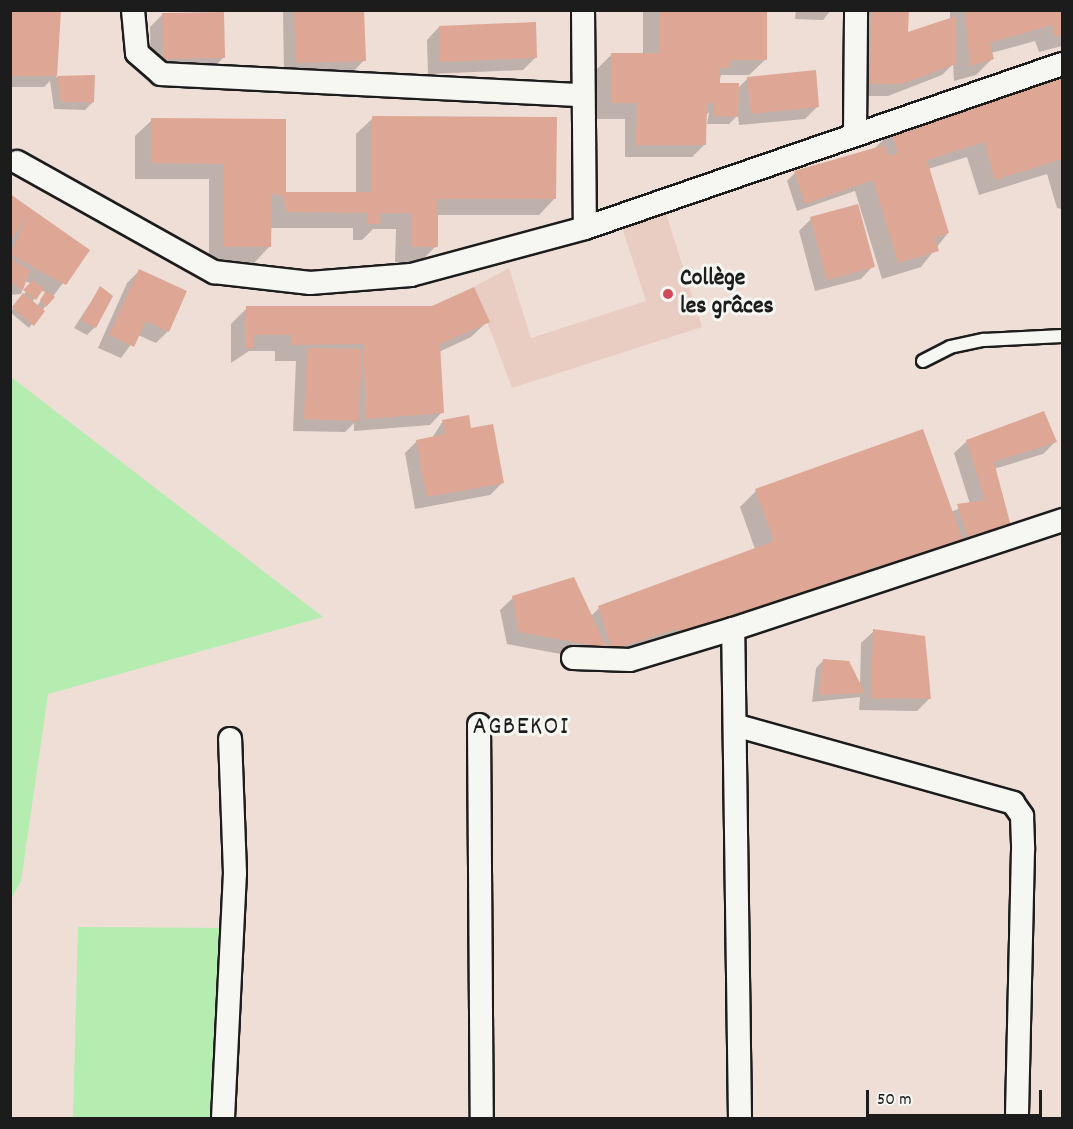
<!DOCTYPE html>
<html>
<head>
<meta charset="utf-8">
<style>
	body { margin:0 }
	#map { position:relative; width:1073px; height:1129px; overflow:hidden; background:#eeded6; font-family:Dekko,sans-serif }
	div>[style] { position:absolute }
	.built>* { inset:0; background:#e9cdc2 }
	.green>* { inset:0; background:#b5edb0 }
	.shadow>* { inset:0; background:#0003 }
	.building>* { inset:0; background:#dda695 }
	.roads { filter:drop-shadow(2px 0 #1c1c1c) drop-shadow(-2px 0 #1c1c1c) drop-shadow(0 2px #1c1c1c) drop-shadow(0 -2px #1c1c1c) }
	.lane>* { height:12px; margin:-6px; padding:0 6px; transform-origin:6px; border-radius:6px; background:#f6f6f2 }
	.street>* { height:22px; margin:-11px; padding:0 11px; transform-origin:11px; border-radius:11px; background:#f6f6f2 }
	.dots>* { width:16px; height:16px; translate:-50% -50%; box-sizing:border-box; border:3px solid #f6f6f2; border-radius:50% }
	span { translate:-50% -50%; white-space:nowrap; text-align:center; line-height:1.15; -webkit-text-stroke:6px #f6f6f2; paint-order:stroke }
	.poi-label { font-size:24px; color:#1c1c1c; font-weight:700 }
	.left { translate:0 -50%; text-align:left }
	.neighbourhood-label { font-size:26px; color:#1c1c1c; letter-spacing:1.5px }
	.frame { position:absolute; inset:0; border:12px solid #1c1c1c; pointer-events:none }
	.scale { position:absolute; left:866px; top:1090px; width:176px; height:27px; box-sizing:border-box; border:3px solid #1c1c1c; border-top:0; padding-left:8px; font-size:18px; line-height:21px; white-space:nowrap; color:#1c1c1c; -webkit-text-stroke:4px #f6f6f2; paint-order:stroke }
</style>
</head>
<body>
<div id="map">
	<div class="built">
		<div style="clip-path:polygon(665px 210px,702px 327px,512px 388px,474px 287px,509px 268px,531px 338px,646px 301px,621px 224px)"></div>
	</div>
	<div class="green">
		<div style="clip-path:polygon(11px 377px,323px 617px,48px 694px,21px 881px,11px 899px)"></div>
		<div style="clip-path:polygon(78px 927px,225px 928px,217px 1118px,73px 1118px)"></div>
	</div>
	<div class="shadow">
		<div style="clip-path:polygon(10px 10px,59px 12px,56px 77px,94px 77px,93px 102px,85px 110px,54px 109px,50px 81px,44px 87px,10px 87px)"></div>
		<div style="clip-path:polygon(363px 10px,364px 60px,352px 73px,284px 75px,283px 10px)"></div>
		<div style="clip-path:polygon(643px 10px,766px 10px,766px 59px,749px 75px,721px 75px,718px 87px,737px 89px,748px 78px,817px 107px,805px 119px,739px 125px,738px 115px,729px 124px,707px 124px,709px 112px,705px 116px,704px 145px,692px 157px,625px 157px,625px 119px,595px 119px,595px 71px,612px 54px,643px 54px)"></div>
		<div style="clip-path:polygon(796px 10px,831px 10px,823px 20px,795px 19px)"></div>
		<div style="clip-path:polygon(859px 10px,907px 10px,907px 34px,950px 20px,950px 10px,1062px 10px,1062px 46px,1039px 52px,1035px 41px,991px 53px,993px 58px,976px 75px,954px 81px,953px 64px,942px 75px,888px 96px,859px 96px)"></div>
		<div style="clip-path:polygon(163px 14px,224px 57px,211px 70px,151px 71px,150px 27px)"></div>
		<div style="clip-path:polygon(439px 27px,536px 57px,523px 70px,428px 74px,427px 40px)"></div>
		<div style="clip-path:polygon(1062px 79px,1062px 209px,1057px 208px,1047px 174px,979px 195px,967px 157px,928px 169px,948px 233px,921px 267px,882px 279px,855px 191px,797px 211px,787px 181px,795px 173px,875px 148px,891px 132px)"></div>
		<div style="clip-path:polygon(373px 118px,555px 198px,539px 215px,436px 215px,436px 246px,420px 262px,395px 262px,396px 229px,373px 229px,362px 240px,353px 240px,353px 228px,270px 228px,270px 246px,254px 263px,209px 262px,209px 179px,135px 179px,135px 136px,152px 120px,284px 193px,356px 194px,356px 134px)"></div>
		<div style="clip-path:polygon(evenodd,10px 197px,88px 250px,29px 328px,10px 312px,32px 284px,25px 281px,21px 294px,10px 295px,10px 197px,41px 290px,46px 293px,37px 306px,32px 302px,41px 290px)"></div>
		<div style="clip-path:polygon(811px 219px,873px 266px,861px 279px,815px 291px,799px 231px)"></div>
		<div style="clip-path:polygon(139px 271px,168px 331px,156px 343px,138px 335px,121px 358px,98px 348px,127px 283px)"></div>
		<div style="clip-path:polygon(100px 288px,95px 327px,87px 335px,74px 328px)"></div>
		<div style="clip-path:polygon(247px 308px,433px 308px,488px 321px,471px 337px,439px 352px,442px 412px,430px 425px,354px 431px,354px 423px,345px 432px,293px 431px,296px 361px,275px 361px,275px 351px,249px 351px,231px 363px,231px 324px)"></div>
		<div style="clip-path:polygon(443px 421px,470px 430px,502px 483px,490px 495px,415px 509px,405px 453px,417px 441px,432px 438px)"></div>
		<div style="clip-path:polygon(967px 441px,1055px 442px,1043px 454px,994px 469px,1010px 529px,867px 587px,593px 660px,507px 644px,500px 610px,513px 598px,590px 617px,599px 608px,755px 549px,740px 507px,756px 491px,951px 512px,970px 504px,954px 453px)"></div>
		<div style="clip-path:polygon(874px 631px,929px 699px,917px 711px,859px 710px,860px 697px,812px 702px,816px 668px,824px 660px,860px 686px,861px 643px)"></div>
	</div>
	<div class="building">
		<div style="clip-path:polygon(10px 10px,61px 10px,57px 76px,95px 75px,94px 102px,61px 102px,57px 76px,10px 76px)"></div>
		<div style="clip-path:polygon(294px 10px,364px 10px,366px 61px,296px 63px)"></div>
		<div style="clip-path:polygon(659px 10px,767px 10px,767px 60px,731px 60px,730px 68px,720px 68px,720px 83px,739px 83px,738px 117px,714px 116px,714px 103px,707px 103px,706px 145px,636px 145px,637px 103px,611px 103px,611px 53px,659px 53px)"></div>
		<div style="clip-path:polygon(871px 10px,909px 10px,908px 32px,956px 16px,956px 64px,902px 84px,870px 84px)"></div>
		<div style="clip-path:polygon(965px 10px,1062px 10px,1062px 35px,1055px 37px,1052px 25px,990px 43px,994px 59px,970px 66px)"></div>
		<div style="clip-path:polygon(224px 12px,225px 58px,163px 59px,162px 13px)"></div>
		<div style="clip-path:polygon(536px 22px,537px 58px,440px 62px,439px 26px)"></div>
		<div style="clip-path:polygon(816px 70px,819px 107px,751px 114px,747px 77px)"></div>
		<div style="clip-path:polygon(1062px 77px,1062px 159px,995px 180px,984px 142px,927px 160px,949px 233px,935px 238px,939px 251px,898px 263px,873px 180px,805px 204px,794px 171px,885px 145px,889px 156px,898px 153px,891px 131px)"></div>
		<div style="clip-path:polygon(372px 116px,557px 117px,556px 199px,438px 199px,438px 247px,411px 247px,411px 213px,380px 213px,380px 224px,368px 224px,368px 213px,287px 212px,282px 195px,272px 195px,271px 247px,224px 247px,224px 164px,151px 163px,151px 118px,286px 119px,286px 192px,372px 192px)"></div>
		<div style="clip-path:polygon(10px 194px,90px 250px,66px 285px,10px 254px,28px 214px,10px 243px)"></div>
		<div style="clip-path:polygon(858px 204px,875px 267px,827px 280px,810px 217px)"></div>
		<div style="clip-path:polygon(10px 258px,30px 270px,23px 290px,10px 282px)"></div>
		<div style="clip-path:polygon(139px 269px,187px 291px,169px 332px,146px 321px,134px 347px,109px 335px)"></div>
		<div style="clip-path:polygon(32px 281px,44px 288px,36px 300px,23px 290px)"></div>
		<div style="clip-path:polygon(100px 286px,113px 296px,96px 328px,81px 320px)"></div>
		<div style="clip-path:polygon(474px 287px,490px 322px,440px 344px,444px 413px,366px 419px,363px 344px,291px 345px,291px 335px,254px 335px,254px 348px,246px 348px,246px 306px,432px 306px)"></div>
		<div style="clip-path:polygon(46px 291px,55px 297px,46px 307px,40px 300px)"></div>
		<div style="clip-path:polygon(23px 293px,45px 311px,34px 326px,12px 307px)"></div>
		<div style="clip-path:polygon(307px 348px,362px 349px,359px 421px,304px 419px)"></div>
		<div style="clip-path:polygon(1044px 411px,1057px 442px,994px 462px,1012px 530px,969px 542px,957px 504px,985px 500px,966px 440px)"></div>
		<div style="clip-path:polygon(469px 415px,471px 428px,493px 424px,504px 483px,427px 497px,416px 440px,445px 434px,442px 420px)"></div>
		<div style="clip-path:polygon(923px 429px,964px 543px,884px 571px,878px 566px,693px 639px,677px 629px,612px 650px,598px 606px,774px 541px,755px 489px)"></div>
		<div style="clip-path:polygon(574px 577px,607px 648px,519px 632px,512px 596px)"></div>
		<div style="clip-path:polygon(873px 629px,925px 636px,931px 699px,871px 698px)"></div>
		<div style="clip-path:polygon(823px 659px,849px 661px,865px 693px,819px 695px)"></div>
	</div>
	<div class="roads">
		<div class="lane">
			<div style="left:923px;top:361px;width:30px;rotate:-27deg"></div>
			<div style="left:950px;top:347px;width:35px;rotate:-12deg"></div>
			<div style="left:984px;top:340px;width:78px;rotate:-2.9deg"></div>
		</div>
		<div class="street">
			<div style="left:133px;top:10px;width:43px;rotate:84.7deg"></div>
			<div style="left:137px;top:53px;width:32px;rotate:41deg"></div>
			<div style="left:161px;top:74px;width:421px;rotate:2.9deg"></div>
			<div style="left:583px;top:10px;width:218px;rotate:89.5deg"></div>
			<div style="left:855px;top:132px;width:122px;rotate:-89.5deg"></div>
			<div style="left:17px;top:162px;width:226px;rotate:29.2deg"></div>
			<div style="left:214px;top:272px;width:97px;rotate:6.5deg"></div>
			<div style="left:310px;top:283px;width:101px;rotate:-4.5deg"></div>
			<div style="left:411px;top:275px;width:180px;rotate:-15.1deg"></div>
			<div style="left:585px;top:228px;width:504px;rotate:-18.97deg"></div>
			<div style="left:573px;top:658px;width:57px;rotate:2deg"></div>
			<div style="left:630px;top:660px;width:108px;rotate:-16.8deg"></div>
			<div style="left:479px;top:725px;width:393px;rotate:89.6deg"></div>
			<div style="left:738px;top:726px;width:286px;rotate:15.6deg"></div>
			<div style="left:1013px;top:803px;width:16px;rotate:55deg"></div>
			<div style="left:1022px;top:816px;width:34px;rotate:88deg"></div>
			<div style="left:1023px;top:850px;width:268px;rotate:91.3deg"></div>
			<div style="left:223px;top:1118px;width:245px;rotate:-87.2deg"></div>
			<div style="left:235px;top:873px;width:134px;rotate:-92.1deg"></div>
			<div style="left:740px;top:1118px;width:489px;rotate:-90.8deg"></div>
			<div style="left:733px;top:629px;width:347px;rotate:-18.3deg"></div>
		</div>
	</div>
	<div class="dots">
		<div style="left:668px;top:294px;background:#d1495b"></div>
	</div>
	<div class="poi-label">
		<span class="left" style="left:680px;top:294px">Collège<br>les grâces</span>
	</div>
	<div class="neighbourhood-label">
		<span style="left:521px;top:728px">AGBEKOI</span>
	</div>
	<div class="frame"></div>
	<div class="scale">50 m</div>
</div>
</body>
</html>
